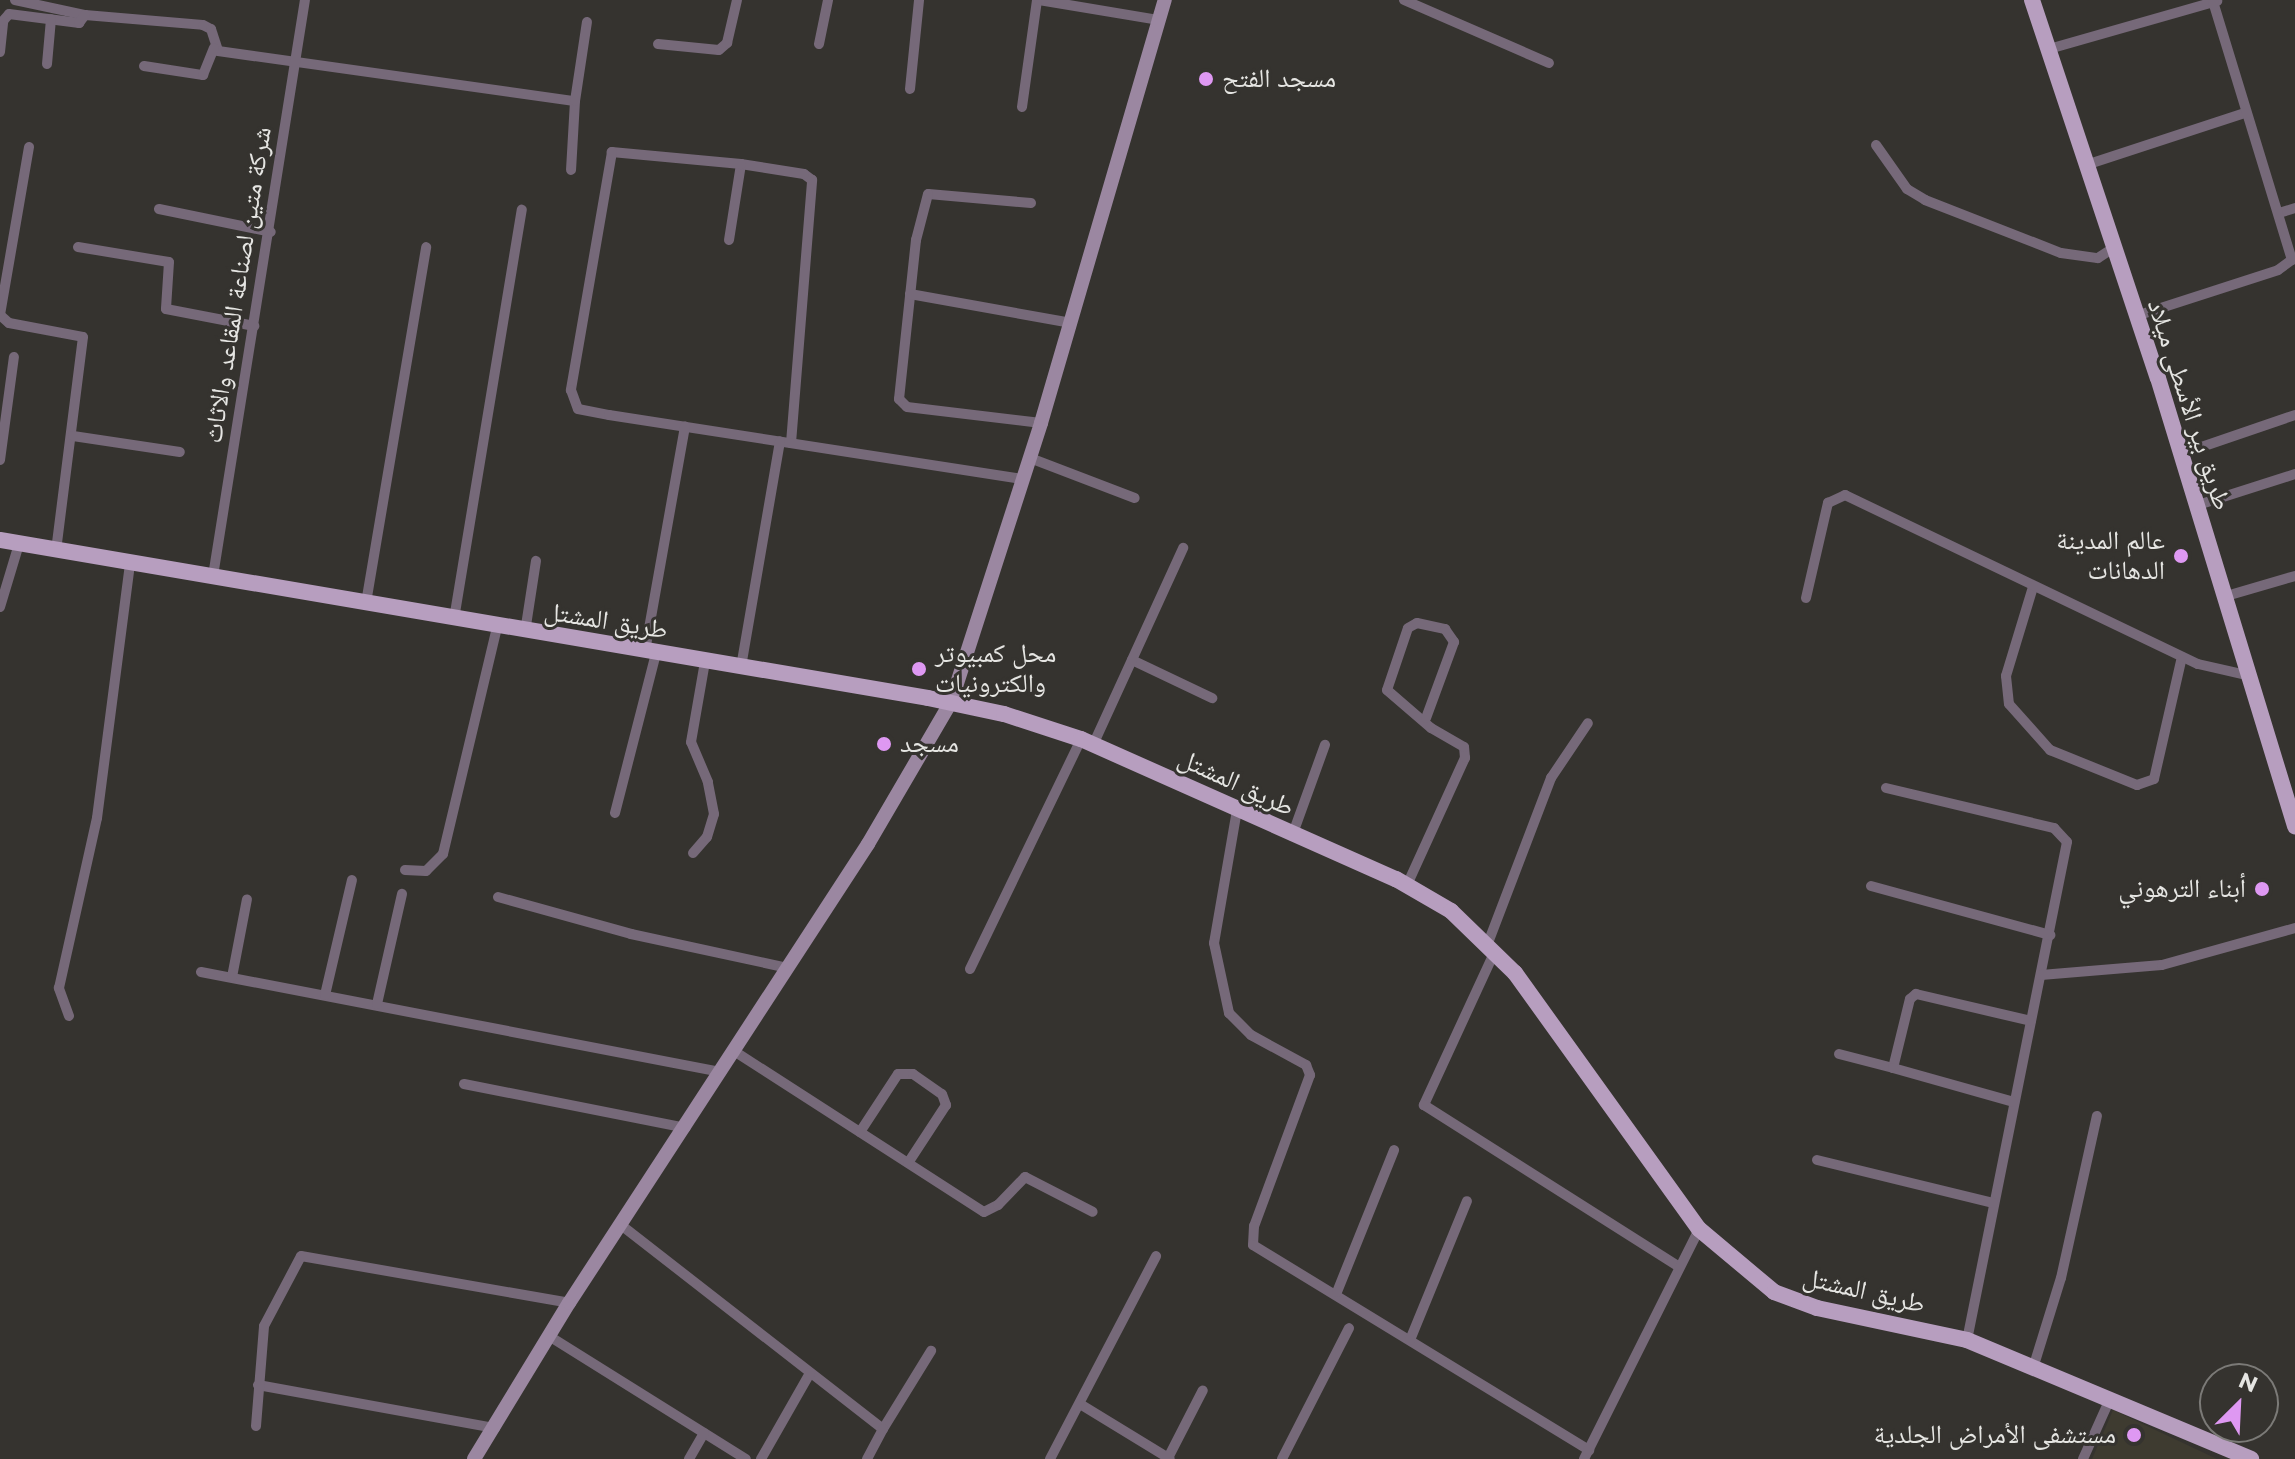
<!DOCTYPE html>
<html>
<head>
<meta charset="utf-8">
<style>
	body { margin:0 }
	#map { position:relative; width:2295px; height:1459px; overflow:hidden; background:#35332f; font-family:Montserrat,"Noto Naskh Arabic",sans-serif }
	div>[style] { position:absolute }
	.built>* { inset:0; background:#3e3b30 }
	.street>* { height:10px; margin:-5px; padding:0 5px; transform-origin:5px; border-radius:5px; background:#766979 }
	.secondary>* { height:14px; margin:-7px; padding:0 7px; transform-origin:7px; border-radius:7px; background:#9b87a1 }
	.primary>* { height:16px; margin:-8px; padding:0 8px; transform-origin:8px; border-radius:8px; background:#b79ebf }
	.dots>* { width:22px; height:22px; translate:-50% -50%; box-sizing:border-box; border:4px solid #35332f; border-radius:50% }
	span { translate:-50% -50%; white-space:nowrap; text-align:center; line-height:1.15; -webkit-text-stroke:6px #35332f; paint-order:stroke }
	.poi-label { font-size:26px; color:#e5e5e2 }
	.left { translate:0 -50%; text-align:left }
	.right { translate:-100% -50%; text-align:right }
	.street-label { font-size:26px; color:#e5e5e2 }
	.north { position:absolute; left:2199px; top:1363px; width:80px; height:80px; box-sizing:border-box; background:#35332f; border:2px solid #7b7a77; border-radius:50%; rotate:24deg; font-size:22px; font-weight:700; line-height:32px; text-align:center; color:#e5e5e2 }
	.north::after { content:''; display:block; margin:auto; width:28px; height:36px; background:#de98f2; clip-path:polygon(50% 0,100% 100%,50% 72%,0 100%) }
</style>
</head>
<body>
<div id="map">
	<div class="built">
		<div style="clip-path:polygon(2113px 1410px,2217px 1459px,2092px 1459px)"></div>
	</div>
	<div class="street">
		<div style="left:15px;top:0;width:72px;rotate:12.1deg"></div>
		<div style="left:85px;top:15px;width:118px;rotate:4.8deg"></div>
		<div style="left:203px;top:25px;width:9px;rotate:27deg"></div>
		<div style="left:211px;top:29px;width:23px;rotate:72deg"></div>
		<div style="left:218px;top:51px;width:360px;rotate:8deg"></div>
		<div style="left:575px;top:101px;width:69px;rotate:93.3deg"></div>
		<div style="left:1039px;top:0;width:122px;rotate:9.5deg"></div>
		<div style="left:1404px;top:0;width:158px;rotate:23.5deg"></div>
		<div style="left:658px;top:44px;width:61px;rotate:5.6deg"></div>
		<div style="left:719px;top:50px;width:11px;rotate:-41deg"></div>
		<div style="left:727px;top:43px;width:44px;rotate:-76.9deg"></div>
		<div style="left:819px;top:44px;width:45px;rotate:-78.4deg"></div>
		<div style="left:2049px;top:49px;width:175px;rotate:-15.9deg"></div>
		<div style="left:0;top:52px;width:31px;rotate:-84deg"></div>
		<div style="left:3px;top:21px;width:9px;rotate:-49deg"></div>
		<div style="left:9px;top:14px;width:71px;rotate:7.3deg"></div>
		<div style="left:79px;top:23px;width:10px;rotate:-53deg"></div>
		<div style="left:47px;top:64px;width:45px;rotate:-84.9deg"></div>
		<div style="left:144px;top:66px;width:60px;rotate:8.7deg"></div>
		<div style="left:203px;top:75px;width:29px;rotate:-68deg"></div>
		<div style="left:910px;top:89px;width:89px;rotate:-84.2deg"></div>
		<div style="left:575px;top:101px;width:80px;rotate:-81.4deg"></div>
		<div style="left:1022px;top:107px;width:108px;rotate:-82deg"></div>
		<div style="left:1876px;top:145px;width:54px;rotate:54.8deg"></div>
		<div style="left:1907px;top:189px;width:21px;rotate:31deg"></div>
		<div style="left:1925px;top:200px;width:146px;rotate:21.3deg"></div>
		<div style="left:2061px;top:253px;width:37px;rotate:8deg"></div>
		<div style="left:2098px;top:258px;width:17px;rotate:-33deg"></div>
		<div style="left:29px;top:147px;width:170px;rotate:99.8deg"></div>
		<div style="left:0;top:315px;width:12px;rotate:42deg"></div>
		<div style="left:9px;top:323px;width:75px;rotate:10.7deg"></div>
		<div style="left:83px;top:337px;width:215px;rotate:97.2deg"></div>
		<div style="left:2086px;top:165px;width:167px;rotate:-18.1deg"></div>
		<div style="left:1031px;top:203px;width:103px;rotate:-175deg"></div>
		<div style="left:928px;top:194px;width:48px;rotate:104.6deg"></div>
		<div style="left:916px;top:240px;width:160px;rotate:96.1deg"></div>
		<div style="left:899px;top:399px;width:11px;rotate:45deg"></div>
		<div style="left:907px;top:407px;width:135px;rotate:6.8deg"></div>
		<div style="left:159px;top:209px;width:114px;rotate:11.6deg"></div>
		<div style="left:2279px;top:213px;width:17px;rotate:-17deg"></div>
		<div style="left:729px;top:240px;width:77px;rotate:-81deg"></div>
		<div style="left:78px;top:247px;width:92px;rotate:9.4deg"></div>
		<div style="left:169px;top:262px;width:47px;rotate:93.7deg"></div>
		<div style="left:166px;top:309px;width:90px;rotate:10.9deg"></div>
		<div style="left:910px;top:294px;width:164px;rotate:10.2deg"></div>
		<div style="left:2136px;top:316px;width:149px;rotate:-17.9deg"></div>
		<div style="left:2278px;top:270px;width:17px;rotate:-36deg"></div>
		<div style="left:2292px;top:260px;width:270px;rotate:-107deg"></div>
		<div style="left:73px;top:436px;width:108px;rotate:8.5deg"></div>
		<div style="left:791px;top:443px;width:264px;rotate:-85.4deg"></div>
		<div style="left:812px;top:180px;width:10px;rotate:-143deg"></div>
		<div style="left:804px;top:174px;width:64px;rotate:-171deg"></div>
		<div style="left:741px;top:164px;width:130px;rotate:-174.7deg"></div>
		<div style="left:612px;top:152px;width:242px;rotate:99.8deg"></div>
		<div style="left:571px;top:390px;width:20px;rotate:70deg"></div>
		<div style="left:578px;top:409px;width:32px;rotate:11deg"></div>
		<div style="left:609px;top:415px;width:420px;rotate:8.8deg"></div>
		<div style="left:2181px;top:454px;width:120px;rotate:-18.9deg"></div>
		<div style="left:1030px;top:458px;width:112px;rotate:20.9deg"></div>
		<div style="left:0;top:460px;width:104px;rotate:-82.3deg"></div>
		<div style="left:2198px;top:505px;width:102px;rotate:-17.7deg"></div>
		<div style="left:213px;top:576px;width:583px;rotate:-80.93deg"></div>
		<div style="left:2033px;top:587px;width:93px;rotate:106.9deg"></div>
		<div style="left:2006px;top:676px;width:28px;rotate:84deg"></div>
		<div style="left:2009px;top:704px;width:62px;rotate:48.3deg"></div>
		<div style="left:2050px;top:750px;width:94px;rotate:21.9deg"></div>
		<div style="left:2137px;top:785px;width:18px;rotate:-19deg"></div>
		<div style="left:2154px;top:779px;width:125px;rotate:-77.1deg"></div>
		<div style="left:2223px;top:597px;width:75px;rotate:-16.3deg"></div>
		<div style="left:1806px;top:598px;width:98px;rotate:-77deg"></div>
		<div style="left:1828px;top:503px;width:19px;rotate:-25deg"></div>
		<div style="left:1845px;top:495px;width:391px;rotate:25.6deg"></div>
		<div style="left:2198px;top:664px;width:49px;rotate:12.9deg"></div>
		<div style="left:366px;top:603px;width:361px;rotate:-80.4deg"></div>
		<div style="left:0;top:607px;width:66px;rotate:-73.2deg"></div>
		<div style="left:454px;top:619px;width:415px;rotate:-80.6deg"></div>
		<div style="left:525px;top:632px;width:72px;rotate:-81.2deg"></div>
		<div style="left:645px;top:651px;width:228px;rotate:-79.9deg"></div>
		<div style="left:1132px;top:660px;width:89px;rotate:25.4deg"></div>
		<div style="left:741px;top:667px;width:229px;rotate:-80.2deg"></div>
		<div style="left:1093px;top:745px;width:217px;rotate:-65.4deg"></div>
		<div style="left:1886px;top:788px;width:173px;rotate:13.4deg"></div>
		<div style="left:2054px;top:828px;width:19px;rotate:47deg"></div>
		<div style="left:2067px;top:842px;width:508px;rotate:101.35deg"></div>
		<div style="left:1237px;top:810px;width:135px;rotate:99.8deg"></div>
		<div style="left:1214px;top:943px;width:72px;rotate:77.9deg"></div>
		<div style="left:1229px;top:1013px;width:31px;rotate:45deg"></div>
		<div style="left:1251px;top:1035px;width:63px;rotate:28.6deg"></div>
		<div style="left:1306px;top:1065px;width:11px;rotate:68deg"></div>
		<div style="left:1310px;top:1075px;width:161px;rotate:110.3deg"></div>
		<div style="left:1254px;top:1226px;width:19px;rotate:93deg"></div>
		<div style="left:1253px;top:1245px;width:394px;rotate:31.4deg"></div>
		<div style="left:615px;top:813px;width:165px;rotate:-75.6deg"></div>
		<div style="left:1292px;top:836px;width:97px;rotate:-70.1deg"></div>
		<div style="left:693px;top:853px;width:21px;rotate:-49deg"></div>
		<div style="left:707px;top:837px;width:24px;rotate:-73deg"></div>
		<div style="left:714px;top:814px;width:33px;rotate:-101deg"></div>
		<div style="left:708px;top:782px;width:43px;rotate:-113deg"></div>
		<div style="left:691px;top:742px;width:81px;rotate:-80.1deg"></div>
		<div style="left:405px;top:870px;width:21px;rotate:3deg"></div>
		<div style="left:426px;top:871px;width:24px;rotate:-45deg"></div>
		<div style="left:443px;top:854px;width:232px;rotate:-76.6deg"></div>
		<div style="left:1407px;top:885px;width:140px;rotate:-65.5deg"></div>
		<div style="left:1465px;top:758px;width:11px;rotate:-95deg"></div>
		<div style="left:1464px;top:747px;width:38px;rotate:-150deg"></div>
		<div style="left:1431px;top:728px;width:58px;rotate:-139.2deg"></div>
		<div style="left:1387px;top:690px;width:65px;rotate:-71.3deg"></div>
		<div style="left:1408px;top:628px;width:10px;rotate:-29deg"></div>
		<div style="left:1417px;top:623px;width:29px;rotate:12deg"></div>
		<div style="left:1445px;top:629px;width:16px;rotate:55deg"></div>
		<div style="left:1454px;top:642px;width:81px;rotate:110.2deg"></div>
		<div style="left:1871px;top:886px;width:186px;rotate:15.3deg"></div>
		<div style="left:498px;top:897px;width:138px;rotate:15.5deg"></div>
		<div style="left:631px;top:934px;width:161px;rotate:12.2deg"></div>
		<div style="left:1488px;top:943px;width:177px;rotate:-69.1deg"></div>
		<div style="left:1551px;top:778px;width:66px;rotate:-56.1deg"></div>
		<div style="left:1495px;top:951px;width:170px;rotate:114.8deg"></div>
		<div style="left:1424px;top:1105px;width:302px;rotate:32.4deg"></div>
		<div style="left:970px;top:969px;width:255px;rotate:-64.2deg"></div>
		<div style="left:201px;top:972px;width:530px;rotate:10.89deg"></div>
		<div style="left:2041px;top:975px;width:121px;rotate:-4.7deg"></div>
		<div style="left:2162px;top:965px;width:138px;rotate:-15.5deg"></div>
		<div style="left:232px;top:977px;width:79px;rotate:-79.1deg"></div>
		<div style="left:325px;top:995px;width:118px;rotate:-76.8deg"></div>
		<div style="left:377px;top:1004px;width:113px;rotate:-77.2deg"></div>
		<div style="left:69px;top:1016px;width:30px;rotate:-110deg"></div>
		<div style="left:59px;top:988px;width:174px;rotate:-77.4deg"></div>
		<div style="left:97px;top:818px;width:256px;rotate:-82.6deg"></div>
		<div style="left:734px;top:1051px;width:297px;rotate:32.8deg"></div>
		<div style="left:984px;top:1212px;width:16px;rotate:-27deg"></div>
		<div style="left:998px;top:1205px;width:39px;rotate:-46deg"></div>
		<div style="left:1025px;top:1177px;width:76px;rotate:27.2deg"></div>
		<div style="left:1839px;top:1054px;width:56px;rotate:14.5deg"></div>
		<div style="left:1893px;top:1068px;width:71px;rotate:-76.2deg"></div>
		<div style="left:1910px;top:999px;width:8px;rotate:-40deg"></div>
		<div style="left:1916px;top:994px;width:118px;rotate:13.2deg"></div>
		<div style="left:1893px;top:1068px;width:126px;rotate:15.7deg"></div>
		<div style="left:464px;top:1084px;width:226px;rotate:11.2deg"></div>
		<div style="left:860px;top:1132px;width:69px;rotate:-56.8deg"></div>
		<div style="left:898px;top:1074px;width:15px"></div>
		<div style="left:913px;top:1074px;width:35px;rotate:35deg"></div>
		<div style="left:942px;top:1094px;width:12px;rotate:70deg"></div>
		<div style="left:946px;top:1105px;width:69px;rotate:123.2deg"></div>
		<div style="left:1817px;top:1160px;width:182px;rotate:13.7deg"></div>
		<div style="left:621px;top:1225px;width:332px;rotate:37.9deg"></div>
		<div style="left:883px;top:1429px;width:92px;rotate:-58.4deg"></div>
		<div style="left:1337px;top:1292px;width:153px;rotate:-68.1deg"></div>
		<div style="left:549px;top:1336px;width:232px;rotate:32deg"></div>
		<div style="left:1410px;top:1340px;width:150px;rotate:-67.7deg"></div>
		<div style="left:2034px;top:1365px;width:91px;rotate:-72.8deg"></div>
		<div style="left:2061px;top:1278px;width:166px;rotate:-77.5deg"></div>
		<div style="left:258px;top:1385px;width:241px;rotate:10.3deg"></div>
		<div style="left:1080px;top:1404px;width:105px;rotate:31.4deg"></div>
		<div style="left:256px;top:1426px;width:100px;rotate:-85.4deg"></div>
		<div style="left:264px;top:1326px;width:79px;rotate:-62.1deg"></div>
		<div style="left:301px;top:1256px;width:272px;rotate:9.9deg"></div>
		<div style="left:1168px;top:1458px;width:76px;rotate:-62.8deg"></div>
		<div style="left:689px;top:1459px;width:30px;rotate:-60deg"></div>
		<div style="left:761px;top:1459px;width:99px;rotate:-60.3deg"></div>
		<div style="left:867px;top:1459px;width:34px;rotate:-62deg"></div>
		<div style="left:1050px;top:1459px;width:229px;rotate:-62.4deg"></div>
		<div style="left:1282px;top:1459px;width:147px;rotate:-62.9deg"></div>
		<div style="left:1584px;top:1459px;width:257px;rotate:-63.4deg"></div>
		<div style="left:2083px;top:1459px;width:66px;rotate:-65.8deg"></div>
	</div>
	<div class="secondary">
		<div style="left:474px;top:1459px;width:183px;rotate:-58.7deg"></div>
		<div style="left:569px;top:1303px;width:548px;rotate:-56.92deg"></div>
		<div style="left:868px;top:844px;width:164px;rotate:-59.7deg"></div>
		<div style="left:951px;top:702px;width:293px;rotate:-72.1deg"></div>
		<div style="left:1041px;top:423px;width:441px;rotate:-73.7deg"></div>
	</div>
	<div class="primary">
		<div style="left:2032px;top:0;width:398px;rotate:71.6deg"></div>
		<div style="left:2158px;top:378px;width:469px;rotate:73deg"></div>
		<div style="left:0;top:540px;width:941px;rotate:9.66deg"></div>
		<div style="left:928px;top:698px;width:78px;rotate:11.9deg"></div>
		<div style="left:1004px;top:714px;width:81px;rotate:18deg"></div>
		<div style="left:1081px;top:739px;width:345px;rotate:24deg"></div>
		<div style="left:1396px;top:879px;width:64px;rotate:30.2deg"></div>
		<div style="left:1451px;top:911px;width:89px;rotate:44.1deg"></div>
		<div style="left:1515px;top:973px;width:315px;rotate:54.3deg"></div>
		<div style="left:1699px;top:1229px;width:98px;rotate:40deg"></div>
		<div style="left:1774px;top:1292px;width:46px;rotate:20.4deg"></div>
		<div style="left:1817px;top:1308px;width:153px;rotate:12deg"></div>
		<div style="left:1967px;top:1340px;width:308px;rotate:22.7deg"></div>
	</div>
	<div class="dots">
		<div style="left:1206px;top:79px;background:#de98f2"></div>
		<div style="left:2181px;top:556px;background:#de98f2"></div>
		<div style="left:919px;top:669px;background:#de98f2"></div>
		<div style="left:884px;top:744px;background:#de98f2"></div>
		<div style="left:2262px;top:889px;background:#de98f2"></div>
		<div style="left:2134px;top:1435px;background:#de98f2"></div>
	</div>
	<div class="poi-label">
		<span class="left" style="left:1222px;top:79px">مسجد الفتح</span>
		<span class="right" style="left:2165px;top:556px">عالم المدينة<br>الدهانات</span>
		<span class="left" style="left:935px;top:669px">محل كمبيوتر<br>والكترونيات</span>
		<span class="left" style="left:900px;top:744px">مسجد</span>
		<span class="right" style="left:2246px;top:889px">أبناء الترهوني</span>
		<span class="right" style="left:2116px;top:1435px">مستشفى الأمراض الجلدية</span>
	</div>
	<div class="street-label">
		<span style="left:238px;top:285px;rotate:-81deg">شركة متين لصناعة المقاعد والاثاث</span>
		<span style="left:2189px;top:405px;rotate:72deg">طريق بير الأسطى ميلاد</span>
		<span style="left:606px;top:621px;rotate:9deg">طريق المشتل</span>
		<span style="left:1236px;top:783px;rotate:25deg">طريق المشتل</span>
		<span style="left:1864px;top:1291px;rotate:13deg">طريق المشتل</span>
	</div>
	<div class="north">N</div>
</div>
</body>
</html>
